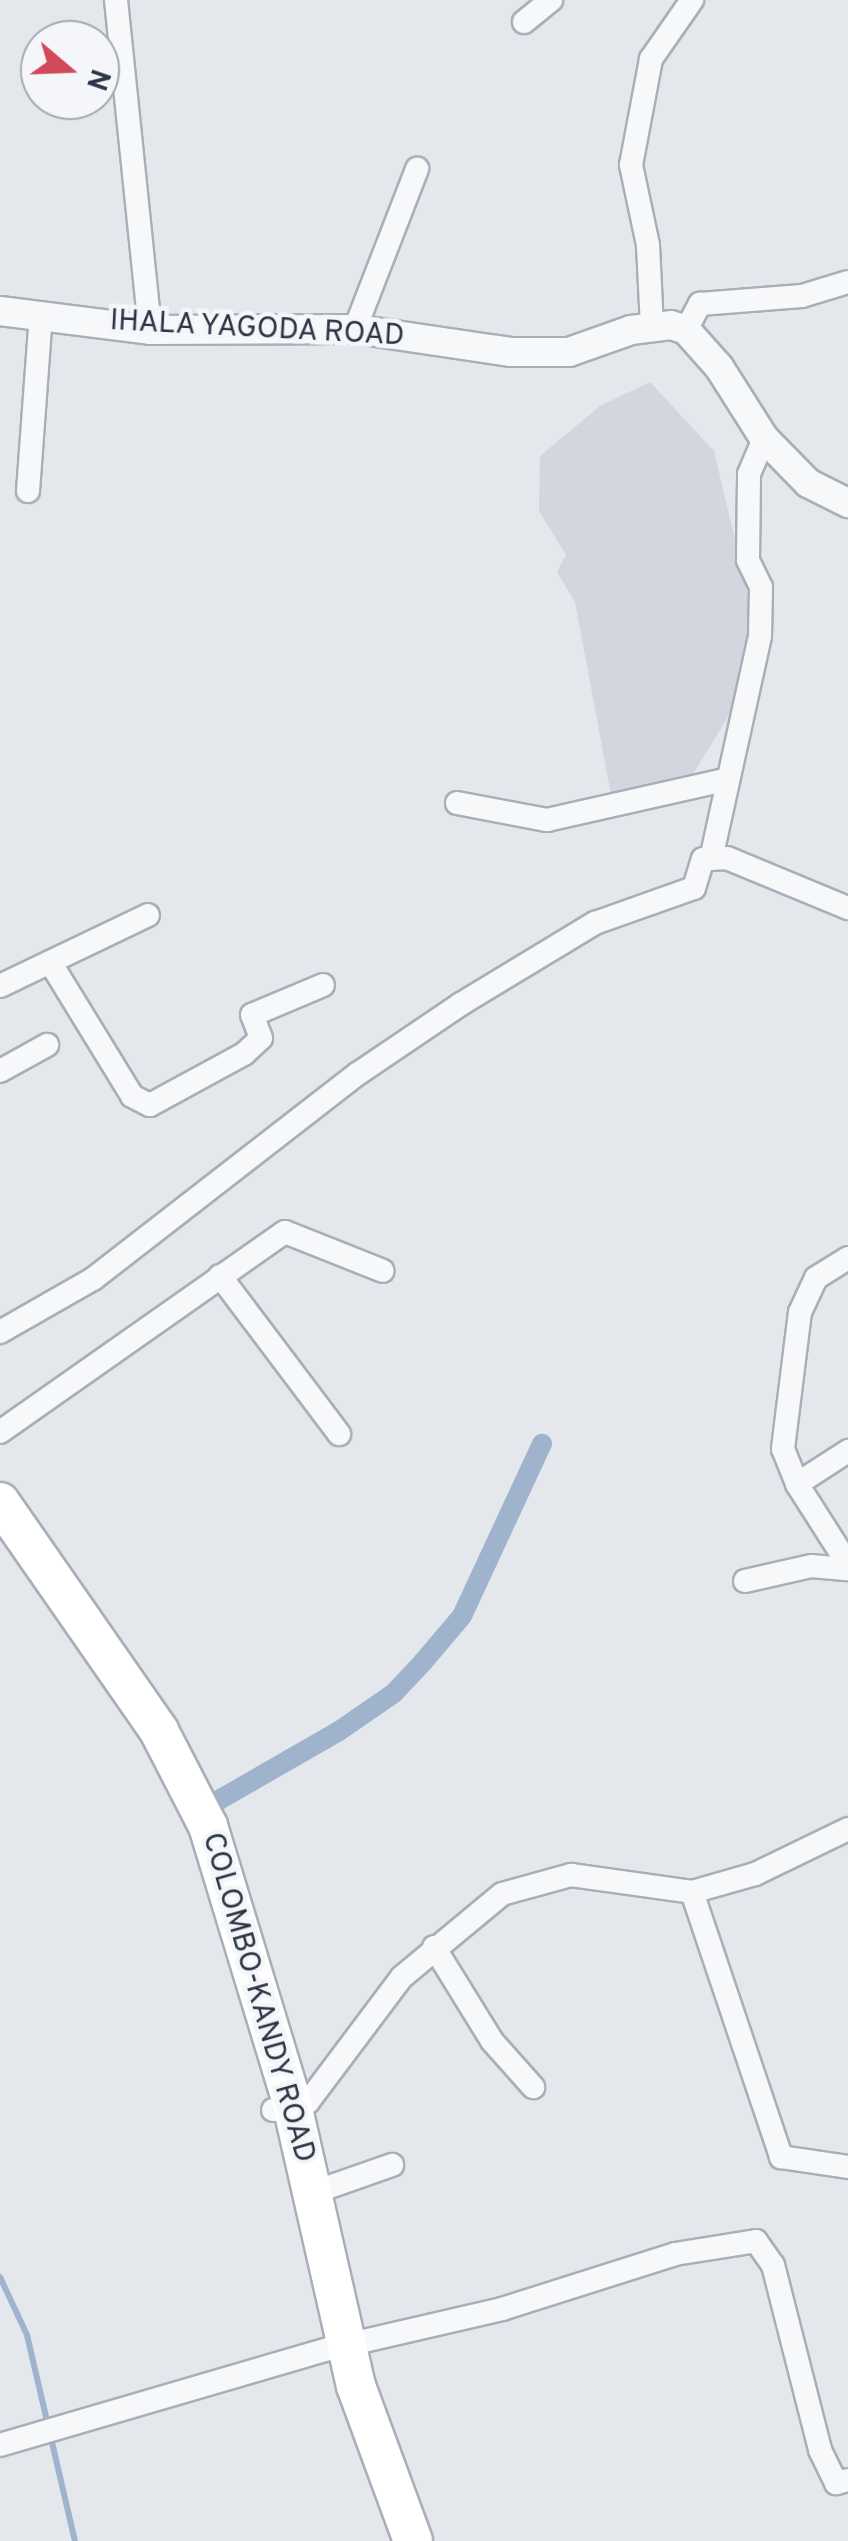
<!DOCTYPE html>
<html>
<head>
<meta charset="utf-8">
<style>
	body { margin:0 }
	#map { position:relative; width:848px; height:2541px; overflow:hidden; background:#e4e7ec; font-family:Overpass,sans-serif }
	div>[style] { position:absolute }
	.built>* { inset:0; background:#d2d6de }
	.stream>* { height:6px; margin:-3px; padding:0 3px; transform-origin:3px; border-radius:3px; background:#9fb4cc }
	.canal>* { height:20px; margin:-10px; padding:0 10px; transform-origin:10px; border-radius:10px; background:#9fb4cc }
	.roads { filter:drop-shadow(2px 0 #a9aeb7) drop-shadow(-2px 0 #a9aeb7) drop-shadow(0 2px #a9aeb7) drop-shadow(0 -2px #a9aeb7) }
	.minor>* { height:22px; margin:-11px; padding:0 11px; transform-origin:11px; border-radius:11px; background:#f7f8fa }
	.tertiary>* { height:28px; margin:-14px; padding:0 14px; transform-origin:14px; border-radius:14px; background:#f7f8fa }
	.trunk>* { height:38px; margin:-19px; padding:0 19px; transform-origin:19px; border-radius:19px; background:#fff }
	span { translate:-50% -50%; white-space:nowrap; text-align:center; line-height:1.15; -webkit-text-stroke:9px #f4f6f9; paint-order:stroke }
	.street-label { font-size:30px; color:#2b3445 }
	.north { position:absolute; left:20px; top:20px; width:100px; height:100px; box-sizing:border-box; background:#f4f6f9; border:2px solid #a4a8b1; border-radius:50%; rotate:109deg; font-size:28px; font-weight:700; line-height:40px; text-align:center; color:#2b3445 }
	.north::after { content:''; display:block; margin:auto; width:35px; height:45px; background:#d1495b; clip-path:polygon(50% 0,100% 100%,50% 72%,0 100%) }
</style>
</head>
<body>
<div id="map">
	<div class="built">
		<div style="clip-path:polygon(650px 382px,714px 451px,753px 615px,731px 712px,687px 784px,612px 800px,575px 602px,557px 572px,566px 555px,539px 511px,540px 456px,600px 406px)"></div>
	</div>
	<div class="stream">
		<div style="left:0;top:2277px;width:64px;rotate:65deg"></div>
		<div style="left:27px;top:2335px;width:212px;rotate:76.9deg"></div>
	</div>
	<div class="canal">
		<div style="left:212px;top:1804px;width:146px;rotate:-29.9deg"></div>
		<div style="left:339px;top:1731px;width:67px;rotate:-34.6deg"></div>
		<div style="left:394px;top:1693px;width:42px;rotate:-46.9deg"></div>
		<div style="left:423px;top:1662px;width:60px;rotate:-49.7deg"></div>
		<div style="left:462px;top:1616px;width:190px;rotate:-65.1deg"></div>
	</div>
	<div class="roads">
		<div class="minor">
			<div style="left:116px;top:0;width:332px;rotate:84.1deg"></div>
			<div style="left:524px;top:22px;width:35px;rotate:-39deg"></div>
			<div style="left:652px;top:327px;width:82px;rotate:-92.8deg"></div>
			<div style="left:648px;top:245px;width:82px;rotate:-102deg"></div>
			<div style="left:631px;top:165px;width:108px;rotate:-79.3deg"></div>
			<div style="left:651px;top:59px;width:72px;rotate:-55.2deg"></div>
			<div style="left:355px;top:329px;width:172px;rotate:-68.8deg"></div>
			<div style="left:686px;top:330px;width:30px;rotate:-62deg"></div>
			<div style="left:700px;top:304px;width:102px;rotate:-4.5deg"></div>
			<div style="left:802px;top:296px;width:48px;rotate:-16.9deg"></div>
			<div style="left:28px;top:491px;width:177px;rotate:-85.8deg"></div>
			<div style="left:457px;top:803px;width:92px;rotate:10.7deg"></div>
			<div style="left:547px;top:820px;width:182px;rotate:-12.7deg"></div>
			<div style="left:711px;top:859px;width:228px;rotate:-77.6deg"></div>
			<div style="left:760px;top:636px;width:49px;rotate:-88.8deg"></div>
			<div style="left:761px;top:587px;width:30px;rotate:-116deg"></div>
			<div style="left:748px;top:560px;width:86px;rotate:-89.3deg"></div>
			<div style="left:749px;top:474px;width:39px;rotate:-67deg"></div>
			<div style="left:50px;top:962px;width:157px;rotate:58.5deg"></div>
			<div style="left:132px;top:1096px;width:20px;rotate:27deg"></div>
			<div style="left:150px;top:1105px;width:107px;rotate:-28.5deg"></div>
			<div style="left:244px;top:1054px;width:23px;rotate:-43deg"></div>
			<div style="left:261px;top:1038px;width:25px;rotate:-111deg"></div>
			<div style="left:252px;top:1015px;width:77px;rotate:-22.9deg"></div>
			<div style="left:0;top:986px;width:164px;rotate:-25.6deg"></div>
			<div style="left:0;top:1071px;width:54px;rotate:-29deg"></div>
			<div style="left:848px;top:1258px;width:38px;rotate:148deg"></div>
			<div style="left:816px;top:1278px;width:38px;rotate:115deg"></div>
			<div style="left:800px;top:1312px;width:138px;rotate:97.1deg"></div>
			<div style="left:783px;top:1449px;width:38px;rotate:68deg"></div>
			<div style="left:797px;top:1484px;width:95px;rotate:57.5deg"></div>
			<div style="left:220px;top:1276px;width:198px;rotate:53deg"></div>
			<div style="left:0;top:1332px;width:107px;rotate:-29.7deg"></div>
			<div style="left:93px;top:1279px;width:336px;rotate:-37.8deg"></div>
			<div style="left:359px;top:1073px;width:123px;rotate:-34.1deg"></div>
			<div style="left:461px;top:1004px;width:157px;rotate:-31.2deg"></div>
			<div style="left:595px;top:923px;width:105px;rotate:-19.5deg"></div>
			<div style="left:694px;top:888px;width:30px;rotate:-73deg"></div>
			<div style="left:703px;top:859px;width:24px;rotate:-2deg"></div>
			<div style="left:727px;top:858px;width:131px;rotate:22.5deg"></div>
			<div style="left:0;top:1432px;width:348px;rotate:-35.1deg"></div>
			<div style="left:285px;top:1232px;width:105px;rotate:21.7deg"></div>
			<div style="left:797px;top:1484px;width:61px;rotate:-32.9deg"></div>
			<div style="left:745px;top:1581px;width:68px;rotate:-12.8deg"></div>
			<div style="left:811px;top:1566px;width:37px;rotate:5deg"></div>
			<div style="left:692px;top:1892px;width:280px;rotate:71.4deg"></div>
			<div style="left:781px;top:2157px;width:68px;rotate:8.5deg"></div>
			<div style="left:434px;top:1947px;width:110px;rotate:58.3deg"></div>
			<div style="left:492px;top:2041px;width:62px;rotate:48.3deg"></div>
			<div style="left:273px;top:2110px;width:36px;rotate:-13deg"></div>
			<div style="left:308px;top:2102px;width:156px;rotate:-53.1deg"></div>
			<div style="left:402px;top:1977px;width:130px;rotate:-39.7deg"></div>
			<div style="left:502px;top:1894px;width:72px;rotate:-15.4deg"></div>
			<div style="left:571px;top:1875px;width:122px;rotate:8deg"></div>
			<div style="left:692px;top:1892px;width:66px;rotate:-15.9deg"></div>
			<div style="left:755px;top:1874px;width:103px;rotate:-25.8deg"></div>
			<div style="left:312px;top:2193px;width:85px;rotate:-19.3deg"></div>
			<div style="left:0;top:2445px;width:343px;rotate:-16.3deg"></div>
			<div style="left:329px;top:2349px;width:178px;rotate:-13deg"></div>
			<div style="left:502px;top:2309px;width:182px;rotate:-17.6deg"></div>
			<div style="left:675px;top:2254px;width:82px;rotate:-9.1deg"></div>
			<div style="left:756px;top:2241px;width:29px;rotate:55deg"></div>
			<div style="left:773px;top:2265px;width:191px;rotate:75.7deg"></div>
			<div style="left:820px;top:2450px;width:37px;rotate:64deg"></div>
			<div style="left:836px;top:2483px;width:12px;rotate:-14deg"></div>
		</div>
		<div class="tertiary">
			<div style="left:0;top:311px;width:151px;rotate:7.2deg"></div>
			<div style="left:150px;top:330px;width:205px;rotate:-0.3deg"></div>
			<div style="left:355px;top:329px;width:157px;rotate:8.4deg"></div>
			<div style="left:510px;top:352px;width:59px"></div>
			<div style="left:569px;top:352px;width:66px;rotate:-19.5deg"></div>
			<div style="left:631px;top:330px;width:40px;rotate:-7.1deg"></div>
			<div style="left:671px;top:325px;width:16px;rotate:18deg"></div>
			<div style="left:686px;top:330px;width:50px;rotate:48.3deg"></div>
			<div style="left:719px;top:367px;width:84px;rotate:57.6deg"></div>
			<div style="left:764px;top:438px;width:63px;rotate:45.6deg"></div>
			<div style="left:808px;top:483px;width:45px;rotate:26.6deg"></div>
		</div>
		<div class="trunk">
			<div style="left:0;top:1502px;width:279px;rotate:55.2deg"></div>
			<div style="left:159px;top:1731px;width:107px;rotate:62.7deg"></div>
			<div style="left:208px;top:1826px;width:286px;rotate:73.1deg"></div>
			<div style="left:291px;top:2100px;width:293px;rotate:77.2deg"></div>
			<div style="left:356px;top:2386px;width:165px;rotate:69.8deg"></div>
		</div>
	</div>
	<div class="street-label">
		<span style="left:257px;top:330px;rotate:3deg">IHALA YAGODA ROAD</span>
		<span style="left:257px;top:1998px;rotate:74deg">COLOMBO-KANDY ROAD</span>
	</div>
	<div class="north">N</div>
</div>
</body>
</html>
